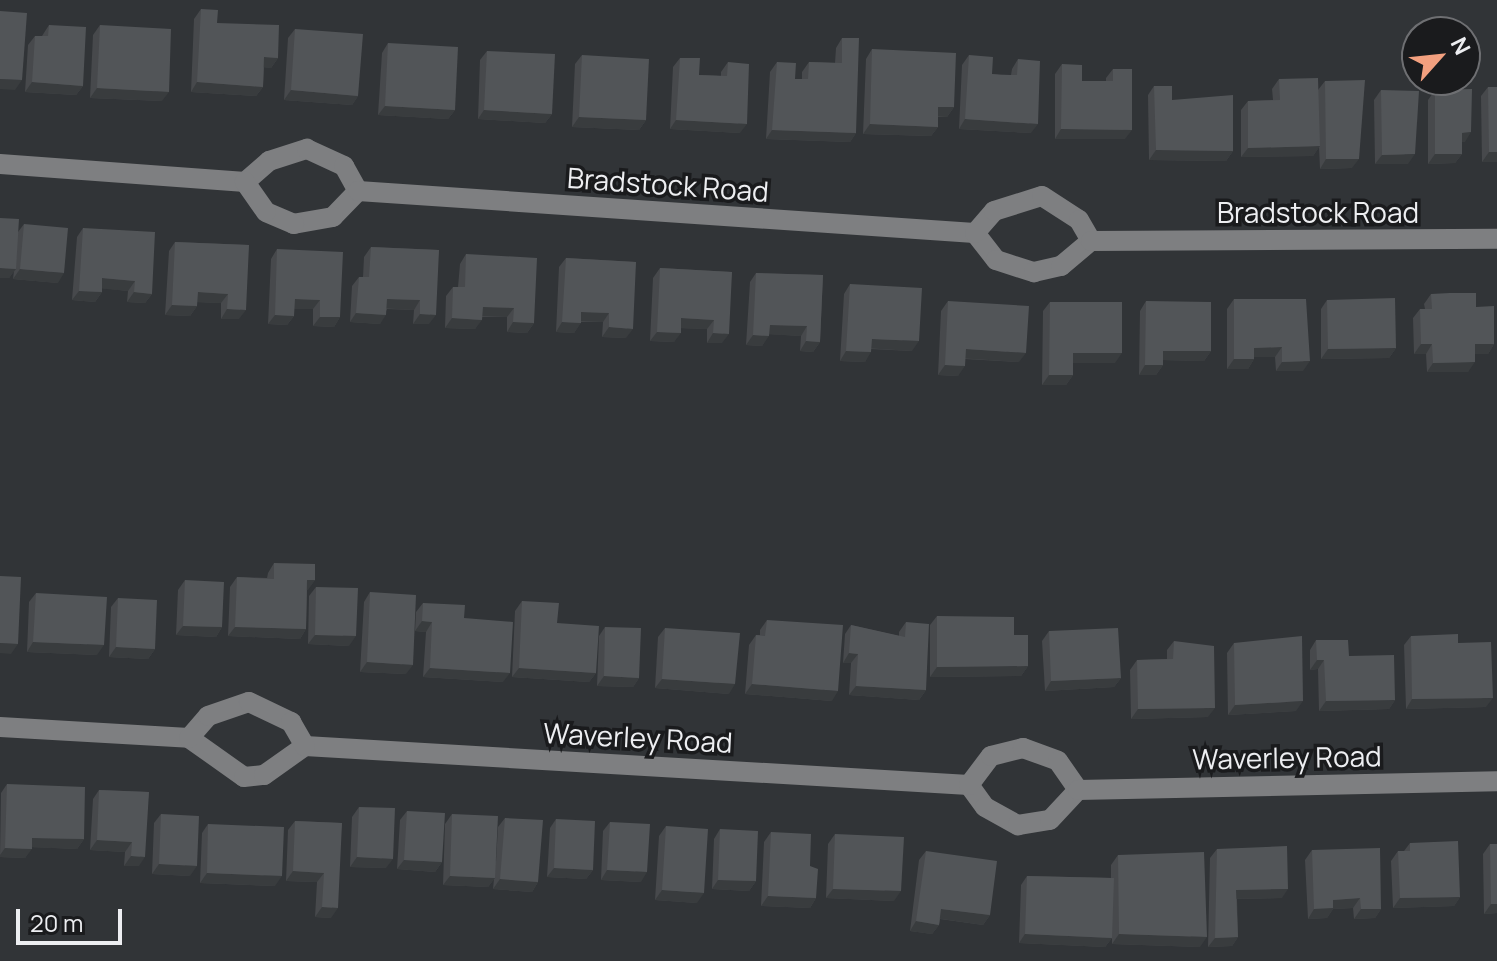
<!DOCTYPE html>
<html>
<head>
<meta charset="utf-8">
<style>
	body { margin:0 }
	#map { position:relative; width:1497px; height:961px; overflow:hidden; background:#313437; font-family:Manrope,sans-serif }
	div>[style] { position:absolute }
	.minor>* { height:20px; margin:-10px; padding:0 10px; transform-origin:10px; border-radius:10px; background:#7e7f81 }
	.wall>* { inset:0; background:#47494c }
	.shaded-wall>* { inset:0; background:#393c3e }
	.building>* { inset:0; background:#525558 }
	span { translate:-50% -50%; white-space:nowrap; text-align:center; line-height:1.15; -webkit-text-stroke:7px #1a1b1d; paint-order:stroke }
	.street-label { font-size:28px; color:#edeef1 }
	.north { position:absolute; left:1401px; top:16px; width:80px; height:80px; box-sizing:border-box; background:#1a1b1d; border:2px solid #6e6f72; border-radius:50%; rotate:63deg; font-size:22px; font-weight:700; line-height:32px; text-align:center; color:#edeef1 }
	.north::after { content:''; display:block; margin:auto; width:28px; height:36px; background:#f2a07f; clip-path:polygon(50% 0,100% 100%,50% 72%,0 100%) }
	.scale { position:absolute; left:16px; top:909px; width:106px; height:36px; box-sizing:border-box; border:4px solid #edeef1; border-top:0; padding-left:10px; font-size:24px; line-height:28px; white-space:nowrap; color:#edeef1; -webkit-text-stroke:6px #1a1b1d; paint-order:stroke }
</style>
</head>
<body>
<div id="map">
	<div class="minor">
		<div style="left:0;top:164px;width:246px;rotate:4.2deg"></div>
		<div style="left:245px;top:182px;width:32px;rotate:-41deg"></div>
		<div style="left:269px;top:161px;width:40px;rotate:-18deg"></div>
		<div style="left:307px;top:149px;width:41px;rotate:24.7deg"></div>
		<div style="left:344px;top:166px;width:29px;rotate:61deg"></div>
		<div style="left:358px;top:191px;width:36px;rotate:134deg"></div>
		<div style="left:333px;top:217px;width:40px;rotate:170deg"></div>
		<div style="left:294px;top:224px;width:30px;rotate:-157deg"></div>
		<div style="left:266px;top:212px;width:37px;rotate:-125deg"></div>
		<div style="left:358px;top:191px;width:618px;rotate:3.89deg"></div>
		<div style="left:975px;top:233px;width:34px;rotate:52deg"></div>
		<div style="left:996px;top:260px;width:40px;rotate:18deg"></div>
		<div style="left:1034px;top:272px;width:28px;rotate:-13deg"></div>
		<div style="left:1061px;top:266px;width:39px;rotate:-40deg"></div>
		<div style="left:975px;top:233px;width:29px;rotate:-49deg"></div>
		<div style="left:994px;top:211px;width:50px;rotate:-17.4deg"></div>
		<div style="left:1042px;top:196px;width:44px;rotate:33deg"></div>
		<div style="left:1079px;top:220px;width:24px;rotate:60deg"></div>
		<div style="left:1091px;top:241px;width:406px;rotate:-0.3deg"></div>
		<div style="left:0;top:727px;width:189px;rotate:3.3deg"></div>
		<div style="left:189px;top:738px;width:67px;rotate:35.3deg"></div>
		<div style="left:244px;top:777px;width:20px;rotate:-6deg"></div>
		<div style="left:264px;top:775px;width:50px;rotate:-35.3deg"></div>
		<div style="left:305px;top:746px;width:665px;rotate:3.36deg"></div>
		<div style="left:969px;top:785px;width:27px;rotate:54deg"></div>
		<div style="left:985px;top:807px;width:38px;rotate:29deg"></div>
		<div style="left:1018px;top:825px;width:32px;rotate:-9deg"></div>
		<div style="left:1050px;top:820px;width:41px;rotate:-47deg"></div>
		<div style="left:189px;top:738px;width:29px;rotate:-49deg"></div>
		<div style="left:208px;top:716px;width:43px;rotate:-18.9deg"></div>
		<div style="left:249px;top:702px;width:47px;rotate:25.5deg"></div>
		<div style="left:291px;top:722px;width:28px;rotate:60deg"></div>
		<div style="left:969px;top:785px;width:36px;rotate:-53deg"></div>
		<div style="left:991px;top:756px;width:33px;rotate:-14deg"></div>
		<div style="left:1023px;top:748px;width:37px;rotate:20deg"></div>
		<div style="left:1058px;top:761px;width:35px;rotate:55deg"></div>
		<div style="left:1078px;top:790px;width:419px;rotate:-1.2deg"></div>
	</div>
	<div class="wall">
		<div style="clip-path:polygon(201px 9px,217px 23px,278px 58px,271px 68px,264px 67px,263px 87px,256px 96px,191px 92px,194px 19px)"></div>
		<div style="clip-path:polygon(49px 25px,83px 86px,76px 95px,25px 92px,28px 45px,35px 36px,42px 36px)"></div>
		<div style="clip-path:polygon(100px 25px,162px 101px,90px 98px,93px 35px)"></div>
		<div style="clip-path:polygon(295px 29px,358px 96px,352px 105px,284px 100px,288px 38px)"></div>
		<div style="clip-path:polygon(842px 38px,856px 133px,850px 142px,766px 139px,770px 72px,777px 62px,795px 79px,802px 79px,802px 72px,809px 62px,835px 63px,836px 48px)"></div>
		<div style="clip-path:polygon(388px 43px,455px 110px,448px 119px,378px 115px,382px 53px)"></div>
		<div style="clip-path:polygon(872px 49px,954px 107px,947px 117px,938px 117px,938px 127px,931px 136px,863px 134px,866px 59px)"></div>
		<div style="clip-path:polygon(487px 51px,552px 114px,545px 123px,478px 119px,480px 60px)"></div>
		<div style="clip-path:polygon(582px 55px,646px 120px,639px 130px,572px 127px,575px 64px)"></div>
		<div style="clip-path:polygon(969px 55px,992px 74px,1011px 75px,1012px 69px,1018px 59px,1031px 133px,959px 129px,962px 65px)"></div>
		<div style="clip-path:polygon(680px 58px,699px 75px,721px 76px,721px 72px,728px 62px,740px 133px,670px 129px,673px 67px)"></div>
		<div style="clip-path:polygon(1062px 64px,1082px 81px,1106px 81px,1106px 78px,1113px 69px,1125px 139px,1055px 139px,1055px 74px)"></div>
		<div style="clip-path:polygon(1279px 79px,1318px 90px,1325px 81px,1352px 168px,1320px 169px,1319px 147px,1313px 156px,1241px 157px,1241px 110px,1248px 101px,1273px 100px,1272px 89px)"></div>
		<div style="clip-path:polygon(1154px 86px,1233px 151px,1226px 161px,1149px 160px,1148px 95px)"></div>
		<div style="clip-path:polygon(1488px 87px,1497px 162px,1482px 162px,1481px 96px)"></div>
		<div style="clip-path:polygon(1381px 90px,1408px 164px,1375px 164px,1374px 100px)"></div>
		<div style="clip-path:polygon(1435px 90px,1465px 142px,1462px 142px,1462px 154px,1455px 163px,1428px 164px,1428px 100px)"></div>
		<div style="clip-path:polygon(0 218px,18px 232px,24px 224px,58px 283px,13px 279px,14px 271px,9px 278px,0 278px)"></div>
		<div style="clip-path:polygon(83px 228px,152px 294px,145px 303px,127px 302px,128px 291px,102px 288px,102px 292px,95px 302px,72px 300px,77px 237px)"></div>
		<div style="clip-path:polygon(175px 242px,249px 245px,239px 319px,221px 319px,221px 303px,197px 302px,197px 306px,190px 316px,165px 315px,169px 251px)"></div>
		<div style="clip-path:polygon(371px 247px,439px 250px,429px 324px,413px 324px,414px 310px,387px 309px,380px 324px,350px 322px,352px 286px,359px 277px,363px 277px,364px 257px)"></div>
		<div style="clip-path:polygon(277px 249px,340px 317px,334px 327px,313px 326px,313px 309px,294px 309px,294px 316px,287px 325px,268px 324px,271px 259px)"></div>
		<div style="clip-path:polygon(466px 254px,534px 323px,527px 333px,507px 332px,507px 317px,482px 317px,475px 329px,445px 328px,446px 296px,453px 287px,458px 287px,460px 264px)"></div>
		<div style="clip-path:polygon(566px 258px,636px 262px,626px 338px,602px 337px,603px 322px,581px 322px,574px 333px,556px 332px,559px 267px)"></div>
		<div style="clip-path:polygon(660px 268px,732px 272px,722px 343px,707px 343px,707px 329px,681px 328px,674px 342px,650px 341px,653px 278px)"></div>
		<div style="clip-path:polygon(756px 273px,823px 275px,820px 342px,813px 352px,800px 351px,801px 336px,769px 334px,762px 346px,746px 345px,750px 282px)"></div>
		<div style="clip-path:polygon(850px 284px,912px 351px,871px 349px,865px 362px,840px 361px,844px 294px)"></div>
		<div style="clip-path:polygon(1431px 294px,1476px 307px,1494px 344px,1488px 354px,1475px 354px,1468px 372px,1427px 372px,1426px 354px,1414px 354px,1413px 318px,1420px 309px,1425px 309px,1424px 304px)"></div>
		<div style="clip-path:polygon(1234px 299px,1306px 299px,1303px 371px,1276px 371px,1275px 357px,1254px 357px,1254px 359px,1248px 369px,1227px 369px,1227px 309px)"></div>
		<div style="clip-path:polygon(1327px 300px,1396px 348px,1389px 358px,1321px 359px,1321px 309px)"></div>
		<div style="clip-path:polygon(948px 301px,1019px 362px,965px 359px,958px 376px,938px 375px,941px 311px)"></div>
		<div style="clip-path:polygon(1146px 301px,1211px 351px,1204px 361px,1163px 360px,1163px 365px,1156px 375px,1139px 375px,1140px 311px)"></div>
		<div style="clip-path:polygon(1050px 302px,1115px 363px,1073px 363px,1073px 375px,1066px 385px,1042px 385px,1043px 311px)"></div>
		<div style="clip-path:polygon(274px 563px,315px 580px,307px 590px,306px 629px,300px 639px,228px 636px,230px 587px,237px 577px,267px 578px,268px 573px)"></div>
		<div style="clip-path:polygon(185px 580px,222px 627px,216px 637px,176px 635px,178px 590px)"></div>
		<div style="clip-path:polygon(316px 587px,349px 646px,308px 644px,309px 596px)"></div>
		<div style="clip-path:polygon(370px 592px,406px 674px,360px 672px,364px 602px)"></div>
		<div style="clip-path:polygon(36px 593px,97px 655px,27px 652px,29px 602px)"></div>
		<div style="clip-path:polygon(118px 598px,155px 649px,148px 659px,109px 657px,111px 607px)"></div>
		<div style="clip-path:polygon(522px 601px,557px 623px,596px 673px,589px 682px,512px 677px,515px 611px)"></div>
		<div style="clip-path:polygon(423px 603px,464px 618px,503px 682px,423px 677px,426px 632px,415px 631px,416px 612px)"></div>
		<div style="clip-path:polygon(937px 616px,1014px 635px,1028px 666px,1021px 676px,930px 677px,930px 625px)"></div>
		<div style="clip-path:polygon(767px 620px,832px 701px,745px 694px,749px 645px,756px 635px,760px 635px,760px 630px)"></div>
		<div style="clip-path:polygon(906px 622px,926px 690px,919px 700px,849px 695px,851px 663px,843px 663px,845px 634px,851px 625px,899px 636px,899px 632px)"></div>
		<div style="clip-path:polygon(605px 627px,639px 678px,633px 687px,597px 686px,599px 636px)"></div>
		<div style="clip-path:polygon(665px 628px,729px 694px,655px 688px,658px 637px)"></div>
		<div style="clip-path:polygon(1049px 631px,1121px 678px,1114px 687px,1045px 691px,1042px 641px)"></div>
		<div style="clip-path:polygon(1411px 636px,1458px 643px,1486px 707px,1406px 709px,1404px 645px)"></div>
		<div style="clip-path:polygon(1316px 640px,1395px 700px,1389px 709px,1319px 711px,1318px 669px,1310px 670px,1310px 650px)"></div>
		<div style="clip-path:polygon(1174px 641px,1208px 717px,1131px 719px,1130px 670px,1137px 660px,1167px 659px,1167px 650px)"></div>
		<div style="clip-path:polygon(1234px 643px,1296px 711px,1228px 715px,1227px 653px)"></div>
		<div style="clip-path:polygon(7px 784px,84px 839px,77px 849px,32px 847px,25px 858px,0 857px,1px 793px)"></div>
		<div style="clip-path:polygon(99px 790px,149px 792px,139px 866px,124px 866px,125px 852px,90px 850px,93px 799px)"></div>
		<div style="clip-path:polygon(359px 807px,386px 868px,350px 867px,352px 817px)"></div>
		<div style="clip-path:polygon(407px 811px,442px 862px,435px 872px,397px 869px,400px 820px)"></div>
		<div style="clip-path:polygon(161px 814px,190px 876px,152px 874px,154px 823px)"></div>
		<div style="clip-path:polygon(452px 814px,496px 861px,498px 827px,505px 818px,538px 882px,532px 892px,493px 889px,494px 879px,488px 887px,443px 885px,445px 824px)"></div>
		<div style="clip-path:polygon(556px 819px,593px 870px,586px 879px,547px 877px,550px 828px)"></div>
		<div style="clip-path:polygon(295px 821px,342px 823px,331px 918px,315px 917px,317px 882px,286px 881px,288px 830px)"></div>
		<div style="clip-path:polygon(610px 822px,641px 882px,601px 880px,603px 831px)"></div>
		<div style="clip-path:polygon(208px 824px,275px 886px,200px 883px,202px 833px)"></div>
		<div style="clip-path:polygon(666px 826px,697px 903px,655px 900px,659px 836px)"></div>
		<div style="clip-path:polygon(720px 829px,756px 881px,749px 891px,712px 889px,714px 839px)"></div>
		<div style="clip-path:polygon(771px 832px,810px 866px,816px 898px,810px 908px,761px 906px,764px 842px)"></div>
		<div style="clip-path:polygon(835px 834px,894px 901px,826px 898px,828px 844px)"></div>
		<div style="clip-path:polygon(1410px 843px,1460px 897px,1454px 906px,1393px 908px,1391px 861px,1398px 851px,1404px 851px)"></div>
		<div style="clip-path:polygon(1490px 844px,1497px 844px,1497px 913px,1484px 914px,1483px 854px)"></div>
		<div style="clip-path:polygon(1217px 849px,1282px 898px,1237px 899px,1238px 937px,1232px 946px,1208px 947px,1210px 858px)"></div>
		<div style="clip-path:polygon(1312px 850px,1381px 909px,1375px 918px,1354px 919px,1353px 908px,1333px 909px,1327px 918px,1308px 919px,1305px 860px)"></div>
		<div style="clip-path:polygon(926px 851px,990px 915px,983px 925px,940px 919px,939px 925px,932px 934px,910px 931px,919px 860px)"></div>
		<div style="clip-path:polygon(1118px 855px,1200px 947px,1112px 944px,1112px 924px,1112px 938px,1105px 947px,1019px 943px,1021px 885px,1027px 876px,1111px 878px,1111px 865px)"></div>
	</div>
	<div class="shaded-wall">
		<div style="clip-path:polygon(264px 57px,278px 58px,271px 68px,257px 67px)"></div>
		<div style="clip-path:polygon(0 79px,22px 80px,15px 90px,0 89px)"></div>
		<div style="clip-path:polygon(32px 82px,83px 86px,76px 95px,25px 92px)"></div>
		<div style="clip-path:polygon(197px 82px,263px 87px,256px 96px,191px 92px)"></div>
		<div style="clip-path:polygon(97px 88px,169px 92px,162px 101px,90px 98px)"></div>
		<div style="clip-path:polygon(291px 90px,358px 96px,352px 105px,284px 100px)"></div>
		<div style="clip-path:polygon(385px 106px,455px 110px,448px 119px,378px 115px)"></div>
		<div style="clip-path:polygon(938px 107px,954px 107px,947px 117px,932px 116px)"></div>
		<div style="clip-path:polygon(484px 110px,552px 114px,545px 123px,478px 119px)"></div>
		<div style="clip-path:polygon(579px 117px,646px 120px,639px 130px,572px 127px)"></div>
		<div style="clip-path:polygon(965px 119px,1038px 124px,1031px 133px,959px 129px)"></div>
		<div style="clip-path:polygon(676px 120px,747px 124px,740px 133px,670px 129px)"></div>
		<div style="clip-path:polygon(870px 124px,938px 127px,931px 136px,863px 134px)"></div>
		<div style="clip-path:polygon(1061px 129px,1132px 130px,1125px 139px,1055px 139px)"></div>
		<div style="clip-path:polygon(772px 130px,856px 133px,850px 142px,766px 139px)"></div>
		<div style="clip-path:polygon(1471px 132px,1465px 142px,1456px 142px,1462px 133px)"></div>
		<div style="clip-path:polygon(1320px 146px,1313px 156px,1241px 157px,1248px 148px)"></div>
		<div style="clip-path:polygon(1156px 150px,1233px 151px,1226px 161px,1149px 160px)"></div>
		<div style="clip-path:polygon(1489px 152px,1497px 152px,1497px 162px,1482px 162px)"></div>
		<div style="clip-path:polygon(1415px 154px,1408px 164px,1375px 164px,1382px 155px)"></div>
		<div style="clip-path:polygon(1435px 154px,1462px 154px,1455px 163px,1428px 164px)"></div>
		<div style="clip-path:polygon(1326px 159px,1359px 159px,1352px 168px,1320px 169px)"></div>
		<div style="clip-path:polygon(0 268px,16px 269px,9px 278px,0 278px)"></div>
		<div style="clip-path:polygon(20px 269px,64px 273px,58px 283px,13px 279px)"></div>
		<div style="clip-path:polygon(102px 278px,135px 281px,128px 291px,96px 288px)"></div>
		<div style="clip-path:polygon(79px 291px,102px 292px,95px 302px,72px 300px)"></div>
		<div style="clip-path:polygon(134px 292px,152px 294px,145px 303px,127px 302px)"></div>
		<div style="clip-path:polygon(198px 292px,228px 294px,221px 303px,191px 302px)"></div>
		<div style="clip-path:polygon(295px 299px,320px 300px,313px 309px,288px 309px)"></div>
		<div style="clip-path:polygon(387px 299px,420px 300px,414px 310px,380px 308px)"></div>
		<div style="clip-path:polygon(172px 305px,197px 306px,190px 316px,165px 315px)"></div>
		<div style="clip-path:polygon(483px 307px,514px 308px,507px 317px,476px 316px)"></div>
		<div style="clip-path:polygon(227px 309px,246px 310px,239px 319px,221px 319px)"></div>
		<div style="clip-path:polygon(581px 312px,609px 313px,603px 322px,575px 321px)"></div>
		<div style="clip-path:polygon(356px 313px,386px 315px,380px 324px,350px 322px)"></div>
		<div style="clip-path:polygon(420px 314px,436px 315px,429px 324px,413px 324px)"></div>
		<div style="clip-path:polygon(275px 315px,294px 316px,287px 325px,268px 324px)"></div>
		<div style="clip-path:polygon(320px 317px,340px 317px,334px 327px,313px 326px)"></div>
		<div style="clip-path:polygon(452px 318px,482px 320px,475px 329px,445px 328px)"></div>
		<div style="clip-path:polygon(681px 318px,714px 320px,707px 329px,675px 328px)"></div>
		<div style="clip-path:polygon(513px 322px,534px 323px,527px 333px,507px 332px)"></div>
		<div style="clip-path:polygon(562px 322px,581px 323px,574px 333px,556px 332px)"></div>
		<div style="clip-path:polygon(770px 325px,807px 326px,801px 336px,763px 334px)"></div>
		<div style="clip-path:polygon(609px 327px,633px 329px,626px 338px,602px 337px)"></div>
		<div style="clip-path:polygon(657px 332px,681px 333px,674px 342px,650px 341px)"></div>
		<div style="clip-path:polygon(713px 333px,729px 334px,722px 343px,707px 343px)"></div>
		<div style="clip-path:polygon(753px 335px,769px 336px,762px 346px,746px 345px)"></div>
		<div style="clip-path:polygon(872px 339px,919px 341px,912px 351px,865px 348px)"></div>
		<div style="clip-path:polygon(806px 341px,820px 342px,813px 352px,800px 351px)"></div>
		<div style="clip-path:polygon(1421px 344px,1432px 344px,1426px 354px,1414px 354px)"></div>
		<div style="clip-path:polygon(1475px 344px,1494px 344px,1488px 354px,1468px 354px)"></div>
		<div style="clip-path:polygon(1282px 347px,1275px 357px,1248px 357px,1254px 348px)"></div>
		<div style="clip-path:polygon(1396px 348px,1389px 358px,1321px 359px,1328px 349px)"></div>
		<div style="clip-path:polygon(966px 349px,1026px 353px,1019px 362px,959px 358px)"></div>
		<div style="clip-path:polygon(846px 351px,871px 352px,865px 362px,840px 361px)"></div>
		<div style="clip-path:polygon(1163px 351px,1211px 351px,1204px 361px,1156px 360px)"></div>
		<div style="clip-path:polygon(1073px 353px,1122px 353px,1115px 363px,1066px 363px)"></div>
		<div style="clip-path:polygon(1234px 359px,1254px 359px,1248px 369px,1227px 369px)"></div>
		<div style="clip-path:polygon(1310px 361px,1303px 371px,1276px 371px,1282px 362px)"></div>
		<div style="clip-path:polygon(1475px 362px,1468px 372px,1427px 372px,1433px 363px)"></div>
		<div style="clip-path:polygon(945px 365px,965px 366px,958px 376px,938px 375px)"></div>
		<div style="clip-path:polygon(1145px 365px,1163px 365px,1156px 375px,1139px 375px)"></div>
		<div style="clip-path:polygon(1049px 375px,1073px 375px,1066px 385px,1042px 385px)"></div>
		<div style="clip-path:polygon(307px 580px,315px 580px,308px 590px,301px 590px)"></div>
		<div style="clip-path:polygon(422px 621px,432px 622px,426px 632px,415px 631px)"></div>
		<div style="clip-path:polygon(183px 626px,222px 627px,216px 637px,176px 635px)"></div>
		<div style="clip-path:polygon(235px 627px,306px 629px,300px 639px,228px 636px)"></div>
		<div style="clip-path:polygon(315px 635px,356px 636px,349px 646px,308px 644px)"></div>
		<div style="clip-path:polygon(33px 642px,104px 645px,97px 655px,27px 652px)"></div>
		<div style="clip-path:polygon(0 643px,18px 644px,11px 654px,0 653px)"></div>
		<div style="clip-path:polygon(116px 647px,155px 649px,148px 659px,109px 657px)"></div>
		<div style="clip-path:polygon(849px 653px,858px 654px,851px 663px,843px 663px)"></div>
		<div style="clip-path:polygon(1317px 660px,1324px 660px,1318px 669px,1310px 670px)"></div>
		<div style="clip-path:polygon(367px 662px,413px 665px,406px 674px,360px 672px)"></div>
		<div style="clip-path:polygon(1028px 666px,1021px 676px,930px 677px,937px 667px)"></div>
		<div style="clip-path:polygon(430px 668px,510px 673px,503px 682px,423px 677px)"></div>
		<div style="clip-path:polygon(519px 668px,596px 673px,589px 682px,512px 677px)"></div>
		<div style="clip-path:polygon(604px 676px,639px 678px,633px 687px,597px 686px)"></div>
		<div style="clip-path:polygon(1121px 678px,1114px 687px,1045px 691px,1051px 681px)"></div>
		<div style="clip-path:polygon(662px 679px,735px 684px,729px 694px,655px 688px)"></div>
		<div style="clip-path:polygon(752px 684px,838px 691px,832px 701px,745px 694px)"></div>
		<div style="clip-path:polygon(856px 686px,926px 690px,919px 700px,849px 695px)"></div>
		<div style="clip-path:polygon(1493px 698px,1486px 707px,1406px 709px,1412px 699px)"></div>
		<div style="clip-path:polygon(1395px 700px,1389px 709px,1319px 711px,1326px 701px)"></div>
		<div style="clip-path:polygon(1303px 701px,1296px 711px,1228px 715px,1235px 705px)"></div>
		<div style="clip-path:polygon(1215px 708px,1208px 717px,1131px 719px,1138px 709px)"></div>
		<div style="clip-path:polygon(32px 838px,84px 839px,77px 849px,26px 847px)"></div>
		<div style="clip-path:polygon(97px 840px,132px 842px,125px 852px,90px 850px)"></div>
		<div style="clip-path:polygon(5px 848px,32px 849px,25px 858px,0 857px,0 855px)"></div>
		<div style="clip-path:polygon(131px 856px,145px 857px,139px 866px,124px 866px)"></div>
		<div style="clip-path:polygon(357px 857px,393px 859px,386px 868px,350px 867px)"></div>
		<div style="clip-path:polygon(404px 860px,442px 862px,435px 872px,397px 869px)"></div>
		<div style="clip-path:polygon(159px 864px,197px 866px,190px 876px,152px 874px)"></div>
		<div style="clip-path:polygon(554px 868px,593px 870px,586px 879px,547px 877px)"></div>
		<div style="clip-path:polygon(607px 870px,647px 872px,641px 882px,601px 880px)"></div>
		<div style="clip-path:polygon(293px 871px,324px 873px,317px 882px,286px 881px)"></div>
		<div style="clip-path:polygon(207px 873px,282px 876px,275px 886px,200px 883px)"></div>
		<div style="clip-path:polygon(450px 876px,495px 878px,488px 887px,443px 885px)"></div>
		<div style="clip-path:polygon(500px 879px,538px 882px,532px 892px,493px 889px)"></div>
		<div style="clip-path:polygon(718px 880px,756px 881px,749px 891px,712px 889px)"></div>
		<div style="clip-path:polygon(833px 889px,901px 891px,894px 901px,826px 898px)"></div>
		<div style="clip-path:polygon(1288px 889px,1282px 898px,1229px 899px,1236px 890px)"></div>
		<div style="clip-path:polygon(662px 890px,704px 893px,697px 903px,655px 900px)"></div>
		<div style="clip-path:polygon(768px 896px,816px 898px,810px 908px,761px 906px)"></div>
		<div style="clip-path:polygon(1460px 897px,1454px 906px,1393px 908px,1400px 898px)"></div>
		<div style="clip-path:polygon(1360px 898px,1353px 908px,1333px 909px,1327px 918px,1308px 919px,1314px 909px,1333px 900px)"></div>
		<div style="clip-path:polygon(1491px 904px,1497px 904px,1497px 913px,1484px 914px)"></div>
		<div style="clip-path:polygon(322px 907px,338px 908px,331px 918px,315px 917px)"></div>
		<div style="clip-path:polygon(941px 909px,990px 915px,983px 925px,935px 918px)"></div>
		<div style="clip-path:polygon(1361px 909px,1381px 909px,1375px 918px,1354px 919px)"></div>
		<div style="clip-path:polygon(916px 921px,939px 925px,932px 934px,910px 931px)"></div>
		<div style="clip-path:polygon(1025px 934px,1112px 938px,1105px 947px,1019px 943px)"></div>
		<div style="clip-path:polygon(1119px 934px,1207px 937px,1200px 947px,1112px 944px)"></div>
		<div style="clip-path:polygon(1238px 937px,1232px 946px,1208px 947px,1215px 938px)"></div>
	</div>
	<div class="building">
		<div style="clip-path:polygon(201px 9px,218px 10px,217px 23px,279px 25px,278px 58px,264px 57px,263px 87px,197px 82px)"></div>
		<div style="clip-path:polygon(0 11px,27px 13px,22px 80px,0 79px)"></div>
		<div style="clip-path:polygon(49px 25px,86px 27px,83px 86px,32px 82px,35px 36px,48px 36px)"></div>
		<div style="clip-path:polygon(100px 25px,171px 29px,169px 92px,97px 88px)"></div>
		<div style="clip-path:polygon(295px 29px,363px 34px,358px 96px,291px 90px)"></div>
		<div style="clip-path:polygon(842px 38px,859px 38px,856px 133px,772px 130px,777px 62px,796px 63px,795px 79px,808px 79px,809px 62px,842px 63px)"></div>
		<div style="clip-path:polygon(388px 43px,458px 47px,455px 110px,385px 106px)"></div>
		<div style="clip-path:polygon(872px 49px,956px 53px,954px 107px,938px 107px,938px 127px,870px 124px)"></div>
		<div style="clip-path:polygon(487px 51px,555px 54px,552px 114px,484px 110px)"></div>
		<div style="clip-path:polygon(582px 55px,649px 59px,646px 120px,579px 117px)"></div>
		<div style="clip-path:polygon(969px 55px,993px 57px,992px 74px,1001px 75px,1017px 75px,1018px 59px,1040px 61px,1038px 124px,965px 119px)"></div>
		<div style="clip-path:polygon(680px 58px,700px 58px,699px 75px,727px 76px,728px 62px,749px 64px,747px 124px,676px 120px)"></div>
		<div style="clip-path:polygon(1062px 64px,1082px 65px,1082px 81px,1113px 81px,1113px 69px,1132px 69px,1132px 130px,1061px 129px)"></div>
		<div style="clip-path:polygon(1318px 78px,1320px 146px,1248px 148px,1248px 101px,1280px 100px,1279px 79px)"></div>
		<div style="clip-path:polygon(1365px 80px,1359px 159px,1326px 159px,1325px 81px)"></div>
		<div style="clip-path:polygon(1154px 86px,1172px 86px,1172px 100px,1233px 95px,1233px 151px,1156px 150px)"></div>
		<div style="clip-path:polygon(1488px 87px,1497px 87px,1497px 152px,1489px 152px)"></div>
		<div style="clip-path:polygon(1472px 89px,1471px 132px,1462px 133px,1462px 154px,1435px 154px,1435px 90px)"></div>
		<div style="clip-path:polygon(1381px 90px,1419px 91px,1415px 154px,1382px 155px)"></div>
		<div style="clip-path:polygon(0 218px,19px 219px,16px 269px,0 268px)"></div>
		<div style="clip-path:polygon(24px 224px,68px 228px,64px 273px,20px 269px)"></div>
		<div style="clip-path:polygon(83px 228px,155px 232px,152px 294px,134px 292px,135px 281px,102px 278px,102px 292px,79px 291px)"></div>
		<div style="clip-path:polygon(175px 242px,249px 245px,246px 310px,227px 309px,228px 294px,198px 292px,197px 306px,172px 305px)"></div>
		<div style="clip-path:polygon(371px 247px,439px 250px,436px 315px,420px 314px,420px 300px,387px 299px,386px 315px,356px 313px,359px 277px,369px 277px)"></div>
		<div style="clip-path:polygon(277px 249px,343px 252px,340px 317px,320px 317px,320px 300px,295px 299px,294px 316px,275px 315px)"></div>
		<div style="clip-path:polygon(466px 254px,537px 258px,534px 323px,513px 322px,514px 308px,483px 307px,482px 320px,452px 318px,453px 287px,465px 287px)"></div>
		<div style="clip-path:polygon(566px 258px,636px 262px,633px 329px,609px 327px,609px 313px,581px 312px,581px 323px,562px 322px)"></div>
		<div style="clip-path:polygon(660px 268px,732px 272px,729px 334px,713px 333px,714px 320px,681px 318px,681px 333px,657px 332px)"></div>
		<div style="clip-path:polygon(756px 273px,823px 275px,820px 342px,806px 341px,807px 326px,770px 325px,769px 336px,753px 335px)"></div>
		<div style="clip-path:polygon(850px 284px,922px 288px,919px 341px,872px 339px,871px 352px,846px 351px)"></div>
		<div style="clip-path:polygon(1450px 293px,1476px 293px,1476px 307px,1494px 306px,1494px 344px,1475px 344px,1475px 362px,1433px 363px,1432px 344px,1421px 344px,1420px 309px,1432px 309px,1431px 294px)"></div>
		<div style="clip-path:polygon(1395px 298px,1396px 348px,1328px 349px,1327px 300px)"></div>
		<div style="clip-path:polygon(1234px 299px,1306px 299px,1310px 361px,1282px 362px,1282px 347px,1254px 348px,1254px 359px,1234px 359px)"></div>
		<div style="clip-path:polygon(948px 301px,1029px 306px,1026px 353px,966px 349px,965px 366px,945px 365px)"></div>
		<div style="clip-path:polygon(1146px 301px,1211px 302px,1211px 351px,1163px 351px,1163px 365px,1145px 365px)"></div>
		<div style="clip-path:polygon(1050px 302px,1122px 302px,1122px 353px,1073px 353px,1073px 375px,1049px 375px)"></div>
		<div style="clip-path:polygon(274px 563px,315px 564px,315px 580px,307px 580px,306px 629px,235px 627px,237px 577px,274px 579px)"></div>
		<div style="clip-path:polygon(0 576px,21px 577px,18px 644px,0 643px)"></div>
		<div style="clip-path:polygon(185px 580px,224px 582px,222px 627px,183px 626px)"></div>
		<div style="clip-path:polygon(316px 587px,358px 588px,356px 636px,315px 635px)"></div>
		<div style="clip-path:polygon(370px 592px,416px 595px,413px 665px,367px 662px)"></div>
		<div style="clip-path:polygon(36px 593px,107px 597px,104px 645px,33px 642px)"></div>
		<div style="clip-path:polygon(118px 598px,157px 600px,155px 649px,116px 647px)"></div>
		<div style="clip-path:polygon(522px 601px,559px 603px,557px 623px,599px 626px,596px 673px,519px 668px)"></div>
		<div style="clip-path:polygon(423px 603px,465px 605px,464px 618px,513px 622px,510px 673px,430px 668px,432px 622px,422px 621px)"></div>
		<div style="clip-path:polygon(937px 616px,1014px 617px,1014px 635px,1028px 635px,1028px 666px,937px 667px)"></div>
		<div style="clip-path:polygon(767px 620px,843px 625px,838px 691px,752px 684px,756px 635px,765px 636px)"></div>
		<div style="clip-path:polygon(906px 622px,929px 624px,926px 690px,856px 686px,858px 654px,849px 653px,851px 625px,905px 637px)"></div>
		<div style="clip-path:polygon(605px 627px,641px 628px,639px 678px,604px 676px)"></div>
		<div style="clip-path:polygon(665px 628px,740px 633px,735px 684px,662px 679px)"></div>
		<div style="clip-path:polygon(1118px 628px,1121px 678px,1051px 681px,1049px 631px)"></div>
		<div style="clip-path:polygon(1458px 634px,1458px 643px,1491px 642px,1493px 698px,1412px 699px,1411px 636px)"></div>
		<div style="clip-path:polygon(1302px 636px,1303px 701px,1235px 705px,1234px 643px)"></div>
		<div style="clip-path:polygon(1316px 640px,1348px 640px,1349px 656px,1394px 655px,1395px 700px,1326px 701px,1324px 660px,1317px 660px)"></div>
		<div style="clip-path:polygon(1174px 641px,1214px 646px,1215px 708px,1138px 709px,1137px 660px,1173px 659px)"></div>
		<div style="clip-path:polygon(7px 784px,85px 787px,84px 839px,32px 838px,32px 849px,5px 848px)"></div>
		<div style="clip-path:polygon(99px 790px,149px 792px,145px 857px,131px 856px,132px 842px,97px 840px)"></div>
		<div style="clip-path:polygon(359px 807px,395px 808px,393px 859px,357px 857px)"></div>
		<div style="clip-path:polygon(407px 811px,445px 813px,442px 862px,404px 860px)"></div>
		<div style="clip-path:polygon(161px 814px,199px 816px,197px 866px,159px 864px)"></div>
		<div style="clip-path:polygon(452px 814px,498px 816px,495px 878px,450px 876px)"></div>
		<div style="clip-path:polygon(505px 818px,543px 820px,538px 882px,500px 879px)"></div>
		<div style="clip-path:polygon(556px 819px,595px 821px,593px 870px,554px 868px)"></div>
		<div style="clip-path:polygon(295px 821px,342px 823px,338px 908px,322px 907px,324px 873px,293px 871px)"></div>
		<div style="clip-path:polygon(610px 822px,650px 824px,647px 872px,607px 870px)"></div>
		<div style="clip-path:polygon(208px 824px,284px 827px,282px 876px,207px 873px)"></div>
		<div style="clip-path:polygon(666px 826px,708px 829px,704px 893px,662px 890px)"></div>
		<div style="clip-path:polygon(720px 829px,758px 831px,756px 881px,718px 880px)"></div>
		<div style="clip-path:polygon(771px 832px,811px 834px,810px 866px,818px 869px,816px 898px,768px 896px)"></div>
		<div style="clip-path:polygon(835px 834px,904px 837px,901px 891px,833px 889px)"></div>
		<div style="clip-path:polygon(1458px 841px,1460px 897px,1400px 898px,1398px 851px,1410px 851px,1410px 843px)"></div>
		<div style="clip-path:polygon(1490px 844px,1497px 844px,1497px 904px,1491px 904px)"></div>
		<div style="clip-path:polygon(1287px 846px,1288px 889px,1236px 890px,1238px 937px,1215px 938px,1217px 849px)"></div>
		<div style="clip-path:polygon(1380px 848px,1381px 909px,1361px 909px,1360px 898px,1333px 900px,1333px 908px,1314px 909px,1312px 850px)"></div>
		<div style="clip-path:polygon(926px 851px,997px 861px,990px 915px,941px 909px,939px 925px,916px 921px)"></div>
		<div style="clip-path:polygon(1204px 852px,1207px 937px,1119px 934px,1118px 855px)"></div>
		<div style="clip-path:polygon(1027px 876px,1114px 878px,1112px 938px,1025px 934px)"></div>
	</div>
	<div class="street-label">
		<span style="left:668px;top:184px;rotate:4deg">Bradstock Road</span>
		<span style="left:1318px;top:212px">Bradstock Road</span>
		<span style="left:638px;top:737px;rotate:3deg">Waverley Road</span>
		<span style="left:1287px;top:757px;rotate:-1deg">Waverley Road</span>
	</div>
	<div class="north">N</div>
	<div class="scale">20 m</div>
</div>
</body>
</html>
